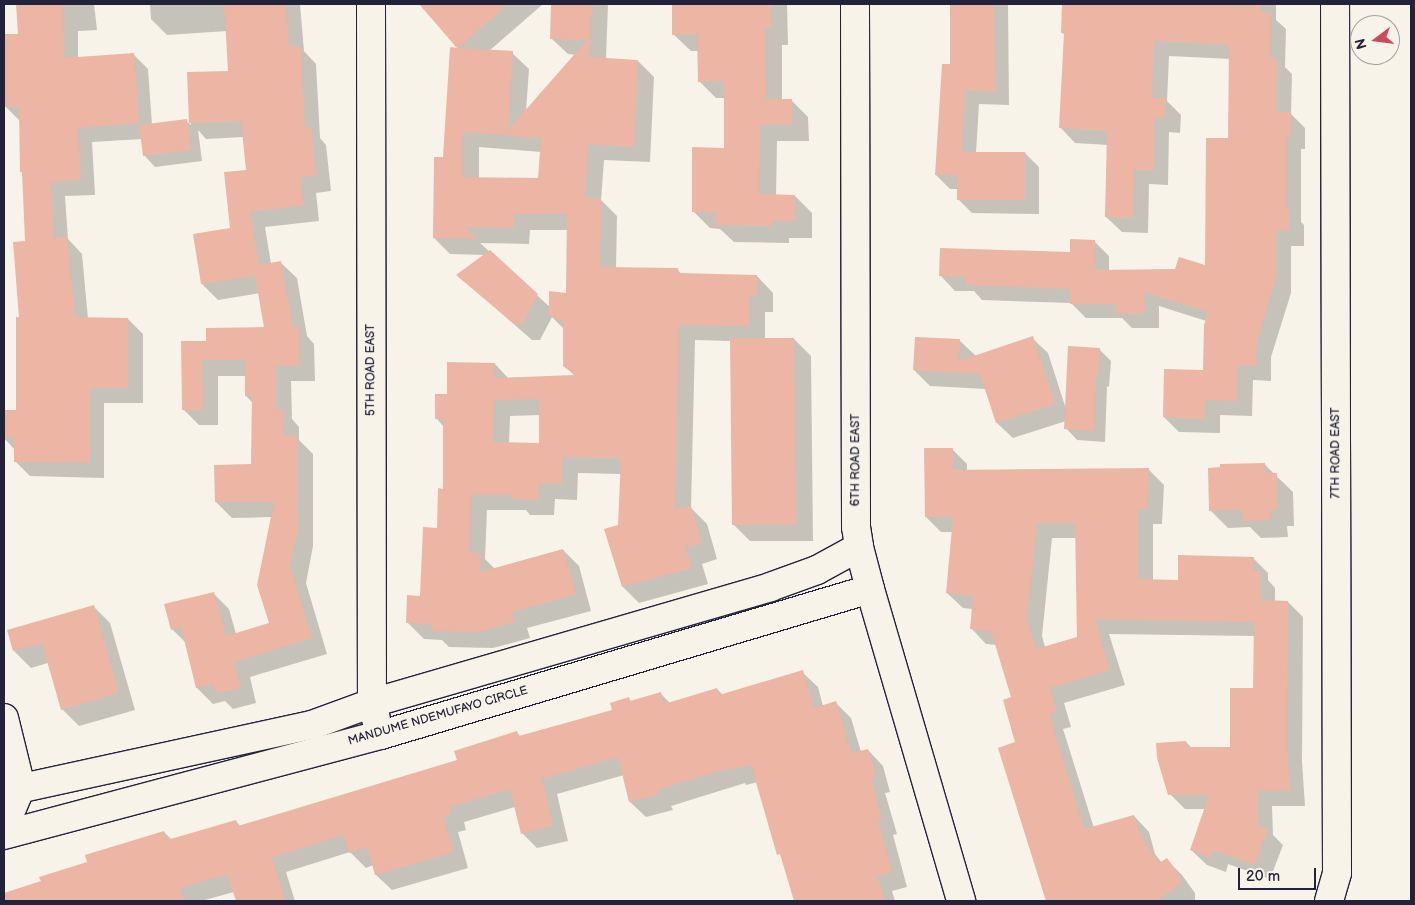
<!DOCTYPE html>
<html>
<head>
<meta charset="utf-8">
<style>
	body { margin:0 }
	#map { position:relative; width:1415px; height:905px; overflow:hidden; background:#f7f3e8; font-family:"Balsamiq Sans",sans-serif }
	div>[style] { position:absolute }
	.shadow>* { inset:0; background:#0003 }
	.building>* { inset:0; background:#edb5a3 }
	.roads { filter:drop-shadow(1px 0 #22223b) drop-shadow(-1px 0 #22223b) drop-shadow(0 1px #22223b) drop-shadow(0 -1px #22223b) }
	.minor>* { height:28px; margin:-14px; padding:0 14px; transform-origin:14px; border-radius:14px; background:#f7f3e8 }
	span { translate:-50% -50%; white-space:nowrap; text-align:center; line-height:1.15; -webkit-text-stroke:4px #f7f3e8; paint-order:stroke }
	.street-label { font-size:12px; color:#22223b }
	.frame { position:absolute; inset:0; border:5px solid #22223b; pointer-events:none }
	.north { position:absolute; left:1350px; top:15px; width:50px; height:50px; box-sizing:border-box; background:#f7f3e8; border:1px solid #a29fa3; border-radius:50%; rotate:255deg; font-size:14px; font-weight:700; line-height:20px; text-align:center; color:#22223b }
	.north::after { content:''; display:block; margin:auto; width:18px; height:22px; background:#d1495b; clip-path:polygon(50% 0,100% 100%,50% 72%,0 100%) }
	.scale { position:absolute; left:1238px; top:868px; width:78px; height:22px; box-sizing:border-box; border:2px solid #22223b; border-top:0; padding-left:6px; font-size:15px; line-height:18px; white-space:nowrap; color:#22223b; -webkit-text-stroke:4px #f7f3e8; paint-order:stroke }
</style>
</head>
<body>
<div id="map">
	<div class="shadow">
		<div style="clip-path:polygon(17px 4px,94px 4px,97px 30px,78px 31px,78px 58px,133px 54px,148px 69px,152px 125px,186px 121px,191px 125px,188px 73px,229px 72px,227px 31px,167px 35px,151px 19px,150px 4px,300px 4px,304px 51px,316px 64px,320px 138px,326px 145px,331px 191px,316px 193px,319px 221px,265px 227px,271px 264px,281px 263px,297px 278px,307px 336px,314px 344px,315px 381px,291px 381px,292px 419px,299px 427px,299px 440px,313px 454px,313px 546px,306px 583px,327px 654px,250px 677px,256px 703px,233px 709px,225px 701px,213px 704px,197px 688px,186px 643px,172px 629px,213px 593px,229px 609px,236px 634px,270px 624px,272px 517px,232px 518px,216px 502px,252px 466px,253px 403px,246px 396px,246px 376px,218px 376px,218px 425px,199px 425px,183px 409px,207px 342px,266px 328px,260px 293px,218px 300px,202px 284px,231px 229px,247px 171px,244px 137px,206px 139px,198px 130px,202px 161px,155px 167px,144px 155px,142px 139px,92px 142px,95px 195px,65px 196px,68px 239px,82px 254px,88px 319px,128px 319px,143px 334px,143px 403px,104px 403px,104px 478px,30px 476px,15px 461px,15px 450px,4px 438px,4px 411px,17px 411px,27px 242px,21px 122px,6px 107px,4px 35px,19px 35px)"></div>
		<div style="clip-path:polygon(evenodd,421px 4px,543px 4px,489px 51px,512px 53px,529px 69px,526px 112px,576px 55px,568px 54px,551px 38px,552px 4px,608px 4px,606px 59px,638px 61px,654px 77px,650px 162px,604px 160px,601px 200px,617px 216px,616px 269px,677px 269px,682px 275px,757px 276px,773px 293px,773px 312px,765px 312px,765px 339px,794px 339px,811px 356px,813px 541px,750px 541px,733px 524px,731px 341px,695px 340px,691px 508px,707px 524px,717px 559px,702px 564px,708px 584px,639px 603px,623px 587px,606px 530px,619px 526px,621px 474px,578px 473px,577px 500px,555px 499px,554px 515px,530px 515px,526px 510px,487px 510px,485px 559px,495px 569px,563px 550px,579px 566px,591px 611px,527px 628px,530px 638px,493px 648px,449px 647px,442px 640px,424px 639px,408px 623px,422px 597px,439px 529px,444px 490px,444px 427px,436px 418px,448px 395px,495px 364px,509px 379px,576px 377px,564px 365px,564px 329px,552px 317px,540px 340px,532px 340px,458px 275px,486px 255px,450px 254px,434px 238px,459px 49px,421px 4px,479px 147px,541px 152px,539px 180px,479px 179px,479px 147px,421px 4px,530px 230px,568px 230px,567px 295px,551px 308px,480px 243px,529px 244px,530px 230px,421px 4px,540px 415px,540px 445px,509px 444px,510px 416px,540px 415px)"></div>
		<div style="clip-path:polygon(673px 4px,787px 4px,788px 45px,782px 45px,782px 100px,791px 100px,808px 117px,809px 141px,777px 141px,776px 196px,795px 196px,812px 213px,812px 238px,789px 238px,789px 243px,734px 242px,720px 229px,710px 228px,693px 211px,726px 149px,725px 98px,716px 98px,699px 81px,698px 51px,691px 51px,673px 34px)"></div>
		<div style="clip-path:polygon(951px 4px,1008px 4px,1009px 105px,979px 104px,976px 153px,1025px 153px,1039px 167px,1039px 214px,972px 213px,958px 199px,958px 189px,950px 189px,936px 175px,951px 66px)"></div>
		<div style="clip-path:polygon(1063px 4px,1276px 4px,1276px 20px,1286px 29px,1285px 67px,1292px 74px,1291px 114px,1305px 128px,1305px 149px,1301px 149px,1301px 222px,1304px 225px,1304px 246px,1291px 246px,1291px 293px,1271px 357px,1271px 381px,1253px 380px,1252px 416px,1220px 415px,1220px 433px,1179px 432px,1164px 417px,1204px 372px,1206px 321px,1159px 306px,1159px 328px,1132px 328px,1122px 318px,1086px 318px,1071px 303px,982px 300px,974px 291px,955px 291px,940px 275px,1071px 253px,1094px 241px,1109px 256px,1109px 271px,1176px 271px,1206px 267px,1230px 140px,1231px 59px,1169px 56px,1167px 101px,1181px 115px,1180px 133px,1169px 132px,1168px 185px,1149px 184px,1148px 233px,1122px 232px,1106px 217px,1108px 145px,1075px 143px,1060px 127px,1065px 36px,1062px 32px)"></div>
		<div style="clip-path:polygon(1032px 338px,1048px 353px,1066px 409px,1099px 349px,1111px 361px,1109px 387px,1107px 386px,1105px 442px,1077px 440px,1066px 428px,1066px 421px,1013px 438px,997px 423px,986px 389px,930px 386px,914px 370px,959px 340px,976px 356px)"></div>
		<div style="clip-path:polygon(evenodd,952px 449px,967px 464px,967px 471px,1148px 469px,1164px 485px,1162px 524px,1153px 524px,1153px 581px,1179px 582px,1253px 558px,1268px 573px,1268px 580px,1275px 588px,1275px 602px,1288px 602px,1303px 617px,1302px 762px,1305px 806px,1272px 806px,1273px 835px,1283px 845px,1270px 879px,1228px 864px,1226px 872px,1207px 865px,1191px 850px,1206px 809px,1185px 809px,1170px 794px,1186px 742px,1192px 748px,1231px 748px,1254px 689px,1255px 636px,1109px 634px,1125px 685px,1064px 703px,1071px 727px,1063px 729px,1094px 828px,1134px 816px,1149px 832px,1155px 854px,1162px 863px,1167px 860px,1182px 875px,1195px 893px,1195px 900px,1128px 901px,1080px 836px,1100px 901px,1048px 901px,999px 748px,1017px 743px,1013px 698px,997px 645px,986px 644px,971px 628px,973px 609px,963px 608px,947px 593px,953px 532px,941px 532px,926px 517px,952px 449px,1052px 538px,1076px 538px,1079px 637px,1045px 647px,1042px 636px,1052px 538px)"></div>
		<div style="clip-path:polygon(1264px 464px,1293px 492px,1294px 526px,1287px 526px,1288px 537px,1261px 538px,1250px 527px,1228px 528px,1210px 510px)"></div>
		<div style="clip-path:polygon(93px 606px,110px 623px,135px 710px,79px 726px,62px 709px,48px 663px,31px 668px,14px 651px)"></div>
		<div style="clip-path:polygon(802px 672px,818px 687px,823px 706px,836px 703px,851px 718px,861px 752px,868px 750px,883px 766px,890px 792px,885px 793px,897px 834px,893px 835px,907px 887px,892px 891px,895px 901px,795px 901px,758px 782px,746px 785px,745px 783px,671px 806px,673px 810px,646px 817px,630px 802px,624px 775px,557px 794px,568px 841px,537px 848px,522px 833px,515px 807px,464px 822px,466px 830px,458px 832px,468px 868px,392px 890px,376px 875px,373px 865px,366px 868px,350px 852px,286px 872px,295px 901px,237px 901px,234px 892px,201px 901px,11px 901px,8px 893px,42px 882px,164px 832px,172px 840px,236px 821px,241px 827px,458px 761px,517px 733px,521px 737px,613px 711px,629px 699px,632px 702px,660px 693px,670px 703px,717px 689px,723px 695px)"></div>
	</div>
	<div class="building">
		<div style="clip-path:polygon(16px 4px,63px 4px,64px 58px,134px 53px,139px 123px,78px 128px,81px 180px,51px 182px,54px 238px,67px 237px,75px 317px,128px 318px,128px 388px,90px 388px,90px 463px,14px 462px,14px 438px,4px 438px,4px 410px,16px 410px,16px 317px,19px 317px,13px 242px,25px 241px,22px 172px,20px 172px,19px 107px,4px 107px,4px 34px,18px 34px)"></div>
		<div style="clip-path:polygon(224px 4px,286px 4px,289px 47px,301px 47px,305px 128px,311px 128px,316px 176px,300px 177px,304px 206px,250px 211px,259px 265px,281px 261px,293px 327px,299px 327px,299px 366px,276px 366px,276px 409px,284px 410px,283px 436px,297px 436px,298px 530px,290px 566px,312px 638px,234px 662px,241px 688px,216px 693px,213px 684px,196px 688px,181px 627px,171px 630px,164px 604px,214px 592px,226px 636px,269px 623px,257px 585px,274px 502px,215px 502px,214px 465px,251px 464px,252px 396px,245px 396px,245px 360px,202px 360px,203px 410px,182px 410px,181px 341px,206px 341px,206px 328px,264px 327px,255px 276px,201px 284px,193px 234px,230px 228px,224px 172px,246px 170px,241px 121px,189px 123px,187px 72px,228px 71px)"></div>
		<div style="clip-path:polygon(evenodd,419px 4px,508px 4px,458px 48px,513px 51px,508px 130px,587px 40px,550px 39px,551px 4px,592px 4px,590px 57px,638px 60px,634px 147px,588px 144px,585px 198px,601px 199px,600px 267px,678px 268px,678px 273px,757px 275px,757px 296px,750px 296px,749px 326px,679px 325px,675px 509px,691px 506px,702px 543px,686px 547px,692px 568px,622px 587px,604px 529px,618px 525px,621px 458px,562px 457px,562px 484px,539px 483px,538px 500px,513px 499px,513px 495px,471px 495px,469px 552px,481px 553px,480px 572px,563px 549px,576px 594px,512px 612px,514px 622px,476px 632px,431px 631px,432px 624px,406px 623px,407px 595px,420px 596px,423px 527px,437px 528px,438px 488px,443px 489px,443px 419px,435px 419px,435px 394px,447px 394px,447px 362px,495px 363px,495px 378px,575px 375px,563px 366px,563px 321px,549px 316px,549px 291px,566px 293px,567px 214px,514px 214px,514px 228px,465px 227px,478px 239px,433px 238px,434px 157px,443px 157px,450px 47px,457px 48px,419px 4px,463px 132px,541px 138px,538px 178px,463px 177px,463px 132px,419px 4px,539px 399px,539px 443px,493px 442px,494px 400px,539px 399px)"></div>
		<div style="clip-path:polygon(672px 4px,771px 5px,771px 28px,765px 28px,766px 99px,792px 99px,792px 124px,760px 125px,759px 194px,795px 195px,795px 221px,772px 221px,772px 226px,715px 225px,716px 212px,692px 212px,692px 147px,724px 148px,724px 81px,698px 82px,697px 34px,672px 35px)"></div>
		<div style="clip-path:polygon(950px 4px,994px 4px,996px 92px,965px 90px,962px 152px,1025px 152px,1025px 200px,957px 200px,957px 175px,935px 175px,942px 64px,950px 64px)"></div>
		<div style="clip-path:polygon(1062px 4px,1261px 4px,1261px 13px,1271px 13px,1270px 57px,1277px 58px,1276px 112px,1291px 112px,1291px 135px,1287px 135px,1286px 209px,1289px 209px,1289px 231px,1276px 231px,1276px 277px,1257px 341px,1256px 366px,1238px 366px,1237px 401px,1205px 400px,1205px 419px,1163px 417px,1164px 369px,1203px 370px,1204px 325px,1208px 312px,1144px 292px,1145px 313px,1116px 314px,1116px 304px,1070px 304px,1070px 289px,966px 285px,966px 277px,939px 276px,940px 248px,1070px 252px,1070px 239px,1095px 240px,1095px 270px,1175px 269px,1179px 257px,1205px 265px,1206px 138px,1228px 138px,1229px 45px,1154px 41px,1152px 98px,1166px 98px,1165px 118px,1155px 118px,1154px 170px,1134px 170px,1133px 218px,1105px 217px,1107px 131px,1059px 128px,1064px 33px,1061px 33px)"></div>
		<div style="clip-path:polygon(187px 119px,191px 150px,143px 156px,139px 125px)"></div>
		<div style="clip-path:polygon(490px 250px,538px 294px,523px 324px,514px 324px,456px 275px)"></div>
		<div style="clip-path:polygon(1033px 336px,1055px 404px,996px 423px,980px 374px,913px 370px,915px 337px,960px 339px,959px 361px)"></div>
		<div style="clip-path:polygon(730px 338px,794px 338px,796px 524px,732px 525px)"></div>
		<div style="clip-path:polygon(1068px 346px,1100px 348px,1098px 376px,1096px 375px,1094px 431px,1064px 429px)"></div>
		<div style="clip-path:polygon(evenodd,924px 448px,953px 448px,953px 470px,1149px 468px,1147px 510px,1138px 509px,1138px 579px,1178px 580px,1178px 555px,1254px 557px,1253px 571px,1260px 571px,1260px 600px,1288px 601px,1287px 746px,1290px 791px,1258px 791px,1258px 825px,1268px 829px,1255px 865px,1213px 850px,1211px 858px,1190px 850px,1209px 795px,1168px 795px,1157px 758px,1156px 743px,1186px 741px,1187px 747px,1230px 747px,1230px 688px,1253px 688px,1254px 622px,1095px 619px,1110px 670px,1050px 688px,1057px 712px,1049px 714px,1084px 829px,1134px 815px,1141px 837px,1159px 863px,1167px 858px,1180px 876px,1180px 884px,1157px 901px,1046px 901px,998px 748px,1015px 742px,1003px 700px,1011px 697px,991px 631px,970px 629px,973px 596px,946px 593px,953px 517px,925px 517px,924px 448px,1037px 523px,1075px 523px,1077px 637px,1036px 649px,1027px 620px,1037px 523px)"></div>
		<div style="clip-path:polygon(1265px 463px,1265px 473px,1277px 473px,1277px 510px,1271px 510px,1271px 520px,1242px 521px,1242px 510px,1209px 511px,1208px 468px,1220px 467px,1220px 464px)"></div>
		<div style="clip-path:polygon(94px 605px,119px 693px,61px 710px,42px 643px,13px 651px,7px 630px)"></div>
		<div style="clip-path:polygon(803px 670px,814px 708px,836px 701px,851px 753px,868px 749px,876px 776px,871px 778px,882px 819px,878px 820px,892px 871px,877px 876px,885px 901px,794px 901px,780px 854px,777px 855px,751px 765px,730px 770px,729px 768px,657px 790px,658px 795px,629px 802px,618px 757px,542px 779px,553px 825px,521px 834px,510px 789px,449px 807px,451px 814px,443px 817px,454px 852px,375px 875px,367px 847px,349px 853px,343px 835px,272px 857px,285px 901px,236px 901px,227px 874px,180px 888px,184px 901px,4px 901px,4px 893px,41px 881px,39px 877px,87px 862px,85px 855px,164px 831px,167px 840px,236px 820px,238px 826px,457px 760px,454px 751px,517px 731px,519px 736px,612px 710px,610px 703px,629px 697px,630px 701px,661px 692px,664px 704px,717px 688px,719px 695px)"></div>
	</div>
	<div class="roads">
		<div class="minor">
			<div style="left:371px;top:4px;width:699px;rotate:89.92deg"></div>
			<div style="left:372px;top:703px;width:16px;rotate:76deg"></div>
			<div style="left:855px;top:4px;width:523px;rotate:89.89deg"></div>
			<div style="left:856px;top:527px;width:20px;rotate:81deg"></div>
			<div style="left:859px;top:547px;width:43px;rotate:75.3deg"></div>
			<div style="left:870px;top:589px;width:325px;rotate:73.7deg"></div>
			<div style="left:4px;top:718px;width:71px;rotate:76.2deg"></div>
			<div style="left:21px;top:787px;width:43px;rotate:113deg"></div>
			<div style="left:4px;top:792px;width:315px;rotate:-12.3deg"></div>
			<div style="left:312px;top:725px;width:64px;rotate:-20.1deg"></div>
			<div style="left:372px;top:703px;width:415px;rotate:-16.2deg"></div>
			<div style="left:770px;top:587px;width:50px;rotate:-19.9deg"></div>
			<div style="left:817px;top:570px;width:48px;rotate:-28.7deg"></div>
			<div style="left:4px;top:835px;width:390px;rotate:-14.9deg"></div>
			<div style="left:381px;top:735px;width:510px;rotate:-16.62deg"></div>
			<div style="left:1329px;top:901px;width:29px;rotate:-74deg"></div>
			<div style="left:1337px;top:873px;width:869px;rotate:-90.13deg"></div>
		</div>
	</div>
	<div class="street-label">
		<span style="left:371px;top:370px;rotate:-90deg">5TH ROAD EAST</span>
		<span style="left:1336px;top:453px;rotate:-90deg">7TH ROAD EAST</span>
		<span style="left:856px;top:460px;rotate:-90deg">6TH ROAD EAST</span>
		<span style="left:438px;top:716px;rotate:-16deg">MANDUME NDEMUFAYO CIRCLE</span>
	</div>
	<div class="frame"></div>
	<div class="north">N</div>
	<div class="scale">20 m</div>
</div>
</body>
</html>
